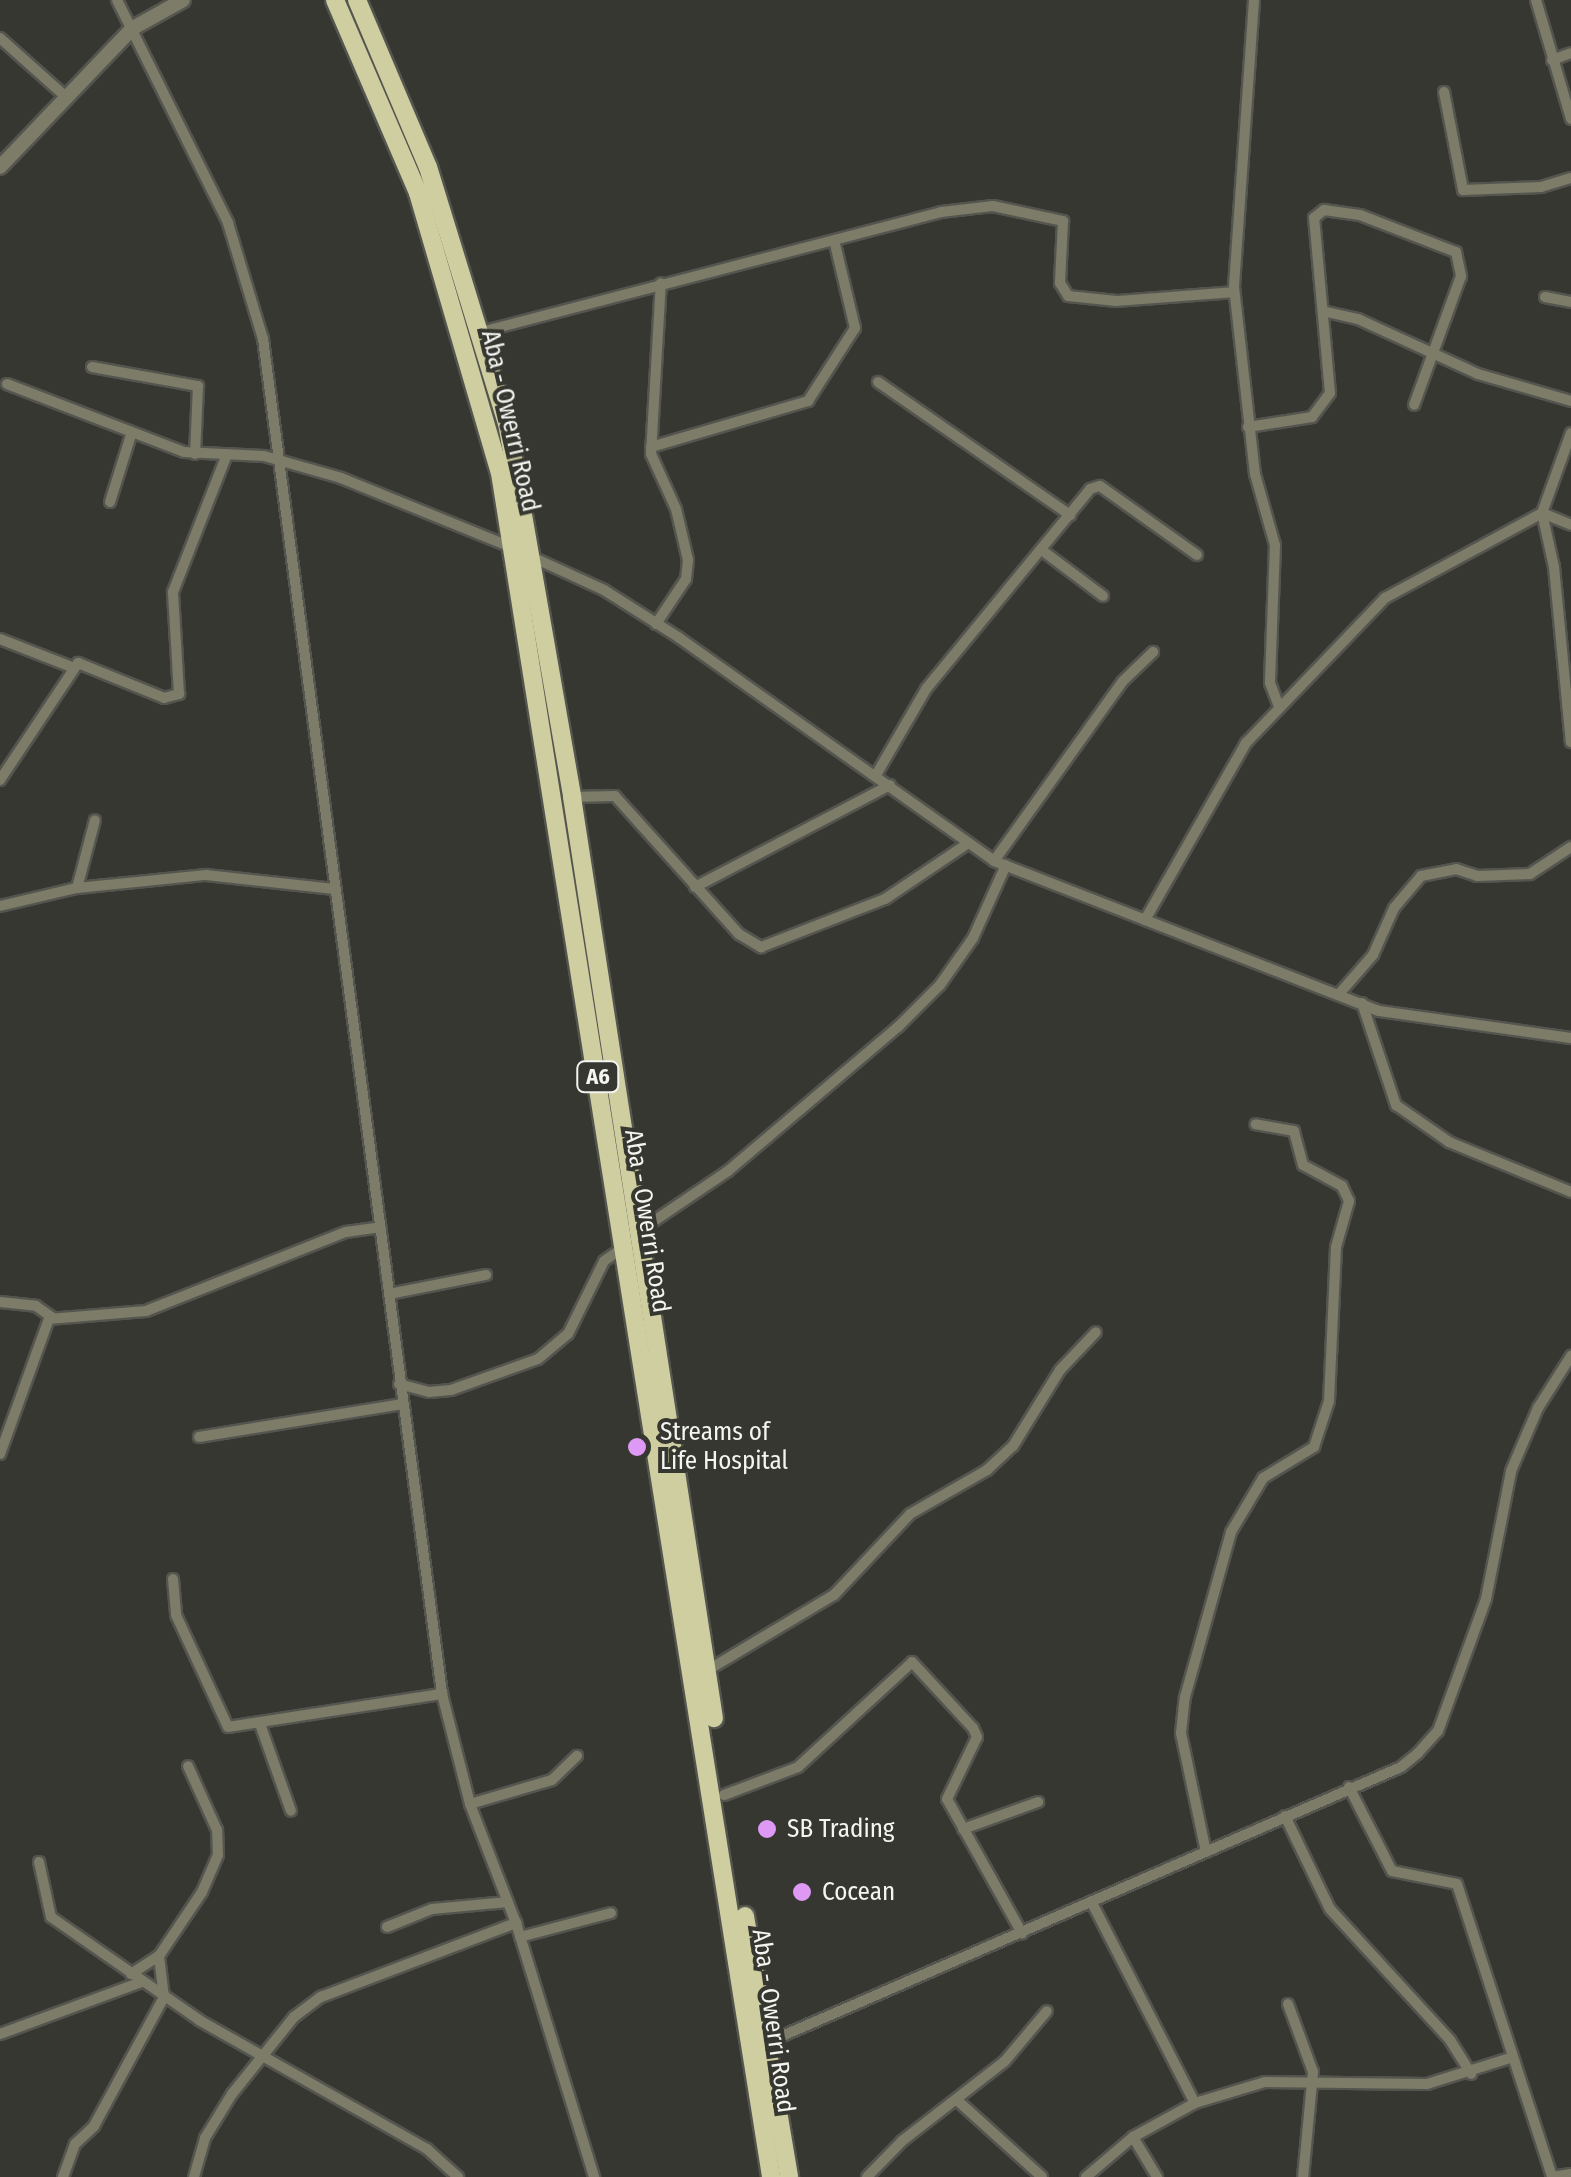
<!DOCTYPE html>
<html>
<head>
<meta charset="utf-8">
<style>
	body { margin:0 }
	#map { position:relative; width:1571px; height:2177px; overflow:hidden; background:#373731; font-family:"Fira Sans Condensed",sans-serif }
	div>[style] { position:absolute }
	.roads { filter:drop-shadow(2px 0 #555550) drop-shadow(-2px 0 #555550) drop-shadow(0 2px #555550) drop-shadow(0 -2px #555550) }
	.minor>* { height:10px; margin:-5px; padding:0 5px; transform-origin:5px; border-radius:5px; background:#7c7c68 }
	.tertiary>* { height:14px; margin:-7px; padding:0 7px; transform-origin:7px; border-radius:7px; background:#7c7c68 }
	.trunk>* { height:18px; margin:-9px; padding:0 9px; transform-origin:9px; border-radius:9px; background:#cecea1 }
	.dots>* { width:28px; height:28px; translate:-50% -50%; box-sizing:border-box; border:5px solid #373731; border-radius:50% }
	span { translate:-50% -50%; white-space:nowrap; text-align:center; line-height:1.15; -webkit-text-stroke:8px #373731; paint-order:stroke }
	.shield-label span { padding:2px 8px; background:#373731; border:2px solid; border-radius:8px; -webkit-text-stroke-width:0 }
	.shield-label { font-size:22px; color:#f4f4f0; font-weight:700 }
	.street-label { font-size:25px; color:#f4f4f0 }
	.poi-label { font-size:25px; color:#f4f4f0 }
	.left { translate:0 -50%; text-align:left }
</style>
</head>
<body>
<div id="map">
	<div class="roads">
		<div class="minor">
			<div style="left:117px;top:0;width:249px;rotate:63.5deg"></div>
			<div style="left:228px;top:223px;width:121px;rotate:73.2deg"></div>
			<div style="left:263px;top:339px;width:1367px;rotate:82.47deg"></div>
			<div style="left:442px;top:1694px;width:114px;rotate:75.7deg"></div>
			<div style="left:470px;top:1804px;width:128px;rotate:68.9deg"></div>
			<div style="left:516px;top:1923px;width:266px;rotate:72.9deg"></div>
			<div style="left:1254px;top:0;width:288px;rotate:94deg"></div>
			<div style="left:1234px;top:287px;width:188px;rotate:83.6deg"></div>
			<div style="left:1255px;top:474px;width:74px;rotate:74.3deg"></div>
			<div style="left:1275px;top:545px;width:138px;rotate:92.1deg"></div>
			<div style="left:1270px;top:683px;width:25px;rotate:69deg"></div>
			<div style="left:1536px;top:0;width:124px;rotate:73.6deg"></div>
			<div style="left:0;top:38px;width:89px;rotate:41.8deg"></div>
			<div style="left:1552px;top:60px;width:20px;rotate:-20deg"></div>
			<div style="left:1444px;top:92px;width:100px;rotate:79deg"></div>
			<div style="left:1463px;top:190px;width:78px;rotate:-2.2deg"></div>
			<div style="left:1541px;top:187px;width:31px;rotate:-17deg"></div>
			<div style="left:1545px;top:297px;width:26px;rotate:11deg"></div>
			<div style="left:1327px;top:312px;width:32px;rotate:13deg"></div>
			<div style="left:1358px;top:319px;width:132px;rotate:24.6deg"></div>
			<div style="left:1478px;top:374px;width:97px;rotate:16.2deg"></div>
			<div style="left:481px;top:332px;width:475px;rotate:-14.6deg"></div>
			<div style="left:941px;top:212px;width:52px;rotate:-6.6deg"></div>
			<div style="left:993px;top:206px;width:72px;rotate:12.1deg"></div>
			<div style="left:1063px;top:221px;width:62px;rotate:92.8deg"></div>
			<div style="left:1060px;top:283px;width:15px;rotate:58deg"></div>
			<div style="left:1068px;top:296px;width:49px;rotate:5.8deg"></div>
			<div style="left:1117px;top:301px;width:117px;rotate:-4.4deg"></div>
			<div style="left:92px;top:367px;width:108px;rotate:10.2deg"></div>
			<div style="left:198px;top:386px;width:68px;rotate:92.5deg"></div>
			<div style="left:878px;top:382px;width:234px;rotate:34.7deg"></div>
			<div style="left:7px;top:384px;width:190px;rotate:21deg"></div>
			<div style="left:184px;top:452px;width:80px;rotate:2.9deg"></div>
			<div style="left:264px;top:456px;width:80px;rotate:15.9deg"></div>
			<div style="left:341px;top:478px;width:183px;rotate:22.1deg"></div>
			<div style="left:1248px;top:427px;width:65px;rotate:-8.9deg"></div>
			<div style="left:1312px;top:417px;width:30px;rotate:-53deg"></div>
			<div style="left:1330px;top:393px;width:176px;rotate:-95.2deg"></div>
			<div style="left:1314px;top:218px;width:13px;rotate:-39deg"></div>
			<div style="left:1324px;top:210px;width:36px;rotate:8deg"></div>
			<div style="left:1360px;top:215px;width:103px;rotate:21.1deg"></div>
			<div style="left:1456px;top:252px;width:25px;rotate:78deg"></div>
			<div style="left:1461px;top:276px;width:137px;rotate:110deg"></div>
			<div style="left:651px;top:447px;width:164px;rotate:-16.3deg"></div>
			<div style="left:808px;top:401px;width:87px;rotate:-57.2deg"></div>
			<div style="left:855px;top:328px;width:90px;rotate:-103.4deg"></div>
			<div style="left:110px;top:502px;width:70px;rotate:-72.6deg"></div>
			<div style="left:1542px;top:513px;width:55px;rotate:77.5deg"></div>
			<div style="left:1554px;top:567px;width:176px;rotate:84.5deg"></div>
			<div style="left:1542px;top:513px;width:31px;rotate:22deg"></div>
			<div style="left:1043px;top:551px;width:75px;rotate:36.9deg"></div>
			<div style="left:532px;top:557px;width:79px;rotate:24.6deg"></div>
			<div style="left:604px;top:590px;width:88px;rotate:32.4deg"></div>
			<div style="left:678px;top:637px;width:387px;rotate:35.3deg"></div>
			<div style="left:994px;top:861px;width:413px;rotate:21.3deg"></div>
			<div style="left:1379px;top:1011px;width:194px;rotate:8deg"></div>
			<div style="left:656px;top:624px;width:54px;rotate:-56.3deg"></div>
			<div style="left:686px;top:579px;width:19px;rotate:-84deg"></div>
			<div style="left:688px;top:560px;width:52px;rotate:-103.2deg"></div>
			<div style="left:676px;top:509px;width:60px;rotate:-114.4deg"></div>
			<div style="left:651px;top:454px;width:171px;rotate:-86.7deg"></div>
			<div style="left:0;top:639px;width:77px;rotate:21.3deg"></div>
			<div style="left:876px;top:775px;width:99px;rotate:-59.8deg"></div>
			<div style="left:926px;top:689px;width:259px;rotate:-50.6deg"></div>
			<div style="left:1090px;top:489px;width:10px;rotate:-17deg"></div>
			<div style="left:1100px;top:486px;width:119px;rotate:35.4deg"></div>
			<div style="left:0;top:780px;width:141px;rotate:-56.3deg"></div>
			<div style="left:78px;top:663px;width:93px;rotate:22.1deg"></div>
			<div style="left:164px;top:698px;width:16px;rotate:-15deg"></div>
			<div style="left:179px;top:694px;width:102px;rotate:-93.4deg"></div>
			<div style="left:173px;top:592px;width:145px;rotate:-68.6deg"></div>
			<div style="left:572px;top:797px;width:43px;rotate:-1.3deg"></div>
			<div style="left:615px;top:796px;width:186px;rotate:48.1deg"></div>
			<div style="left:739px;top:934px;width:26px;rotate:31deg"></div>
			<div style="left:761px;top:947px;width:133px;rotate:-21.2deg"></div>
			<div style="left:885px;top:899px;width:99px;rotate:-33.9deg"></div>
			<div style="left:994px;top:861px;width:221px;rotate:-54.4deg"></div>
			<div style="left:1123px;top:681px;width:42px;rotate:-44deg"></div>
			<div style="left:695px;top:887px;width:220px;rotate:-27.6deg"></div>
			<div style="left:77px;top:888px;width:130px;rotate:-5.8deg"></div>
			<div style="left:206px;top:875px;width:129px;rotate:6.2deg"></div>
			<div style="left:0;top:906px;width:79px;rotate:-13.2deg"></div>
			<div style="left:77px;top:888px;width:70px;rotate:-75.2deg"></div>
			<div style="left:1145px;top:920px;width:204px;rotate:-60.3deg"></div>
			<div style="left:1246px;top:743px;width:201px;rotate:-46.2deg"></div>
			<div style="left:1385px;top:598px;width:179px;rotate:-28.4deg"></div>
			<div style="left:1542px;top:513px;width:85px;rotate:-70.1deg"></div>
			<div style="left:1339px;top:994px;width:52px;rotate:-48.9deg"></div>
			<div style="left:1373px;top:955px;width:51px;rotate:-65.9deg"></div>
			<div style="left:1394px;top:908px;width:42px;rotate:-49.8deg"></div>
			<div style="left:1421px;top:876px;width:36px;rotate:-11deg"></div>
			<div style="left:1456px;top:869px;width:22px;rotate:18deg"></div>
			<div style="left:1477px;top:876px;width:53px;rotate:-2.2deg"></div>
			<div style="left:1530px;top:874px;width:49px;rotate:-33.4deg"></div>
			<div style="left:1362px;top:1003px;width:108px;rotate:71.6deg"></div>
			<div style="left:1396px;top:1105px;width:65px;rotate:34.9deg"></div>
			<div style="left:1449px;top:1142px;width:132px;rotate:22.3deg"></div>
			<div style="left:639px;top:1231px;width:107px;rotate:-34deg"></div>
			<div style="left:728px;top:1171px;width:223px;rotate:-40.3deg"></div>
			<div style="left:898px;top:1027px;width:59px;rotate:-45deg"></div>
			<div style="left:940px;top:985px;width:57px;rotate:-54.9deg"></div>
			<div style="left:973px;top:938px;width:80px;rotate:-65.7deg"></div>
			<div style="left:389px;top:1294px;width:99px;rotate:-11.1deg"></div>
			<div style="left:0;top:1302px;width:36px;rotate:6deg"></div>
			<div style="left:36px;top:1306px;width:21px;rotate:35deg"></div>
			<div style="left:399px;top:1384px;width:31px;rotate:15deg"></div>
			<div style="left:429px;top:1392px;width:22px;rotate:-5deg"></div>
			<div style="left:451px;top:1390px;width:92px;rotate:-19.6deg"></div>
			<div style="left:538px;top:1359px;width:39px;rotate:-40deg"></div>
			<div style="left:568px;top:1334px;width:81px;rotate:-63.7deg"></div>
			<div style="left:604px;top:1261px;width:24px;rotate:-35deg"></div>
			<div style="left:199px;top:1437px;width:206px;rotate:-9.2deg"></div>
			<div style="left:0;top:1454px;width:144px;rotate:-70.1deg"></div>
			<div style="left:49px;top:1319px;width:97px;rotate:-4.7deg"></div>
			<div style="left:146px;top:1311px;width:215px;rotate:-21.6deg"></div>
			<div style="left:346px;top:1232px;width:35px;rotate:-8deg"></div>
			<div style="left:173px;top:1579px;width:36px;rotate:85deg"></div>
			<div style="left:176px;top:1615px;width:123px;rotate:65.1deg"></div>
			<div style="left:228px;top:1727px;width:217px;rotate:-8.8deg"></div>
			<div style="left:708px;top:1670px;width:147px;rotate:-30.8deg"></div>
			<div style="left:834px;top:1595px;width:111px;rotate:-46.8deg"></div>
			<div style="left:910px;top:1514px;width:89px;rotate:-29.7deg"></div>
			<div style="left:987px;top:1470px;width:35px;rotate:-43deg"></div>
			<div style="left:1013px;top:1446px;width:89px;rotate:-58.3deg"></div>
			<div style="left:1060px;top:1370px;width:52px;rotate:-46.5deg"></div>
			<div style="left:260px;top:1724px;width:92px;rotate:70.4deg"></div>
			<div style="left:1349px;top:1787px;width:94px;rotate:62.9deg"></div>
			<div style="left:1392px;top:1871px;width:66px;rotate:11.3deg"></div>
			<div style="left:1457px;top:1884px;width:308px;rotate:72deg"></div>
			<div style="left:724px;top:1795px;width:79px;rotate:-20.7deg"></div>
			<div style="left:798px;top:1767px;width:155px;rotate:-42.6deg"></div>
			<div style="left:912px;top:1662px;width:90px;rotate:47.3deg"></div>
			<div style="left:973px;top:1728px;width:10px;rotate:66deg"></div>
			<div style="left:977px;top:1737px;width:69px;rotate:115.8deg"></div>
			<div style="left:947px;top:1799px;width:154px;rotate:60.8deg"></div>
			<div style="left:470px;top:1804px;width:85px;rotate:-16.3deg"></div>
			<div style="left:552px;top:1780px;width:35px;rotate:-44deg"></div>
			<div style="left:1285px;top:1816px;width:103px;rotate:64.2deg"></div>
			<div style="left:1330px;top:1909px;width:178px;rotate:47.5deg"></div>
			<div style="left:1450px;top:2040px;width:40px;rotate:58deg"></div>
			<div style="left:963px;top:1829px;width:80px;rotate:-19.8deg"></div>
			<div style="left:1206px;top:1852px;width:122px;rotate:-101.9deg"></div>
			<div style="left:1181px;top:1733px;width:36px;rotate:-84deg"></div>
			<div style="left:1185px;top:1697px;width:171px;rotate:-74.4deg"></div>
			<div style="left:1231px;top:1532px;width:63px;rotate:-59.3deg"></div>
			<div style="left:1263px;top:1478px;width:60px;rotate:-31.3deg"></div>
			<div style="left:1314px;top:1447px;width:48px;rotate:-71.9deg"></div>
			<div style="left:1329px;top:1401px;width:154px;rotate:-87.4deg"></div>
			<div style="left:1336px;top:1247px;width:48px;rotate:-74.2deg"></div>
			<div style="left:1349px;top:1201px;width:17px;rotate:-115deg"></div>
			<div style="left:1342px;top:1186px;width:44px;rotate:-151.7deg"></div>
			<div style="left:1303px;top:1165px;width:35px;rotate:-105deg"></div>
			<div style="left:1294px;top:1131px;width:39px;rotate:-170deg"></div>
			<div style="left:39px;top:1862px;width:56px;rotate:77.7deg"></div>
			<div style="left:51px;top:1917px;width:180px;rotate:34.8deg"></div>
			<div style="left:199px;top:2020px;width:262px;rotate:29.5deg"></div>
			<div style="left:427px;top:2149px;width:42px;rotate:42.1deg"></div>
			<div style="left:1092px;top:1903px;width:225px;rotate:62.8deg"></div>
			<div style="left:387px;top:1927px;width:48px;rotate:-21.8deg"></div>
			<div style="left:432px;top:1909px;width:76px;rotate:-5.3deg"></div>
			<div style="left:520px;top:1937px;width:94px;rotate:-14.8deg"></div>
			<div style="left:131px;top:1974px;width:33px;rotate:-33deg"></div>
			<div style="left:1288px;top:2004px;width:72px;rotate:69.8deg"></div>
			<div style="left:1313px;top:2072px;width:105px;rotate:95.4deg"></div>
			<div style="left:0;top:2034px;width:150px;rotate:-20.2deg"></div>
			<div style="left:766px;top:2043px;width:692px;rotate:-23.49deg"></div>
			<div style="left:1401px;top:1767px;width:22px;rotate:-39deg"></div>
			<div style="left:1418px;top:1753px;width:30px;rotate:-48deg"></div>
			<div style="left:1438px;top:1731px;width:140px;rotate:-70deg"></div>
			<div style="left:1486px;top:1599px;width:130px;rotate:-78.9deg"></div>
			<div style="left:1511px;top:1471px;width:69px;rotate:-66.8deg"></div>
			<div style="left:1538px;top:1408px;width:62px;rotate:-57.6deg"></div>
			<div style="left:958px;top:2101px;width:113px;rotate:42.1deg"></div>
			<div style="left:1133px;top:2137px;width:47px;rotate:59deg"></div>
			<div style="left:63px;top:2177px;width:35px;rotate:-70deg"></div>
			<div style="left:75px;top:2144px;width:26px;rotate:-43deg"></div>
			<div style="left:94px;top:2126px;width:147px;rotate:-61.5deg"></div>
			<div style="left:164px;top:1997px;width:41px;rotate:-97deg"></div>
			<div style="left:159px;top:1956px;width:77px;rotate:-56.1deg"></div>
			<div style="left:202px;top:1892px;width:40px;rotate:-66.6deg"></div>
			<div style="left:218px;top:1855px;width:25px;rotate:-92deg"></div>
			<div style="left:217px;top:1830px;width:70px;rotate:-114.4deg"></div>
			<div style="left:194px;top:2177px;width:41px;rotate:-74.2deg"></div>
			<div style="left:205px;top:2138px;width:52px;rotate:-58.5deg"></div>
			<div style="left:232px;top:2094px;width:99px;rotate:-51.2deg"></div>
			<div style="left:294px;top:2017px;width:34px;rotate:-37deg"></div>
			<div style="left:321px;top:1997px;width:209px;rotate:-20.8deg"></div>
			<div style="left:867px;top:2177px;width:50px;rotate:-45.8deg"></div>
			<div style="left:902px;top:2141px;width:130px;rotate:-37.8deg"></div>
			<div style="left:1005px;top:2061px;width:65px;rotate:-50deg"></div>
			<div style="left:1086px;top:2177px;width:62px;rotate:-40.4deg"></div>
			<div style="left:1133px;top:2137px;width:71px;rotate:-28.7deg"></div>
			<div style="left:1195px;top:2103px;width:73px;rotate:-16.7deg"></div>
			<div style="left:1265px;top:2082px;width:162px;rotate:0.7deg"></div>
			<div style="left:1427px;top:2084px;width:87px;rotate:-17.4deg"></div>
			<div style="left:1552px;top:2177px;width:19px;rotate:-9deg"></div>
		</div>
		<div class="tertiary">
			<div style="left:0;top:167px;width:192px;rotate:-46.3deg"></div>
			<div style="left:133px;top:28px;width:57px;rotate:-29.2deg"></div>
		</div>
		<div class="trunk">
			<div style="left:335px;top:0;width:210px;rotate:66.7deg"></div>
			<div style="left:418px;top:193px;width:292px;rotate:73.7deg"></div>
			<div style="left:500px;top:473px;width:1725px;rotate:80.96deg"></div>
			<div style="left:357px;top:0;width:181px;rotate:67deg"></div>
			<div style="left:428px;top:167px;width:268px;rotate:72.9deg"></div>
			<div style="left:507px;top:423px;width:380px;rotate:80.1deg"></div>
			<div style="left:572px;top:797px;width:932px;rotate:81.24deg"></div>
			<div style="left:745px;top:1916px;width:265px;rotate:80.4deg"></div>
		</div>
	</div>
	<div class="dots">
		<div style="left:637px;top:1447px;background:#dd99f4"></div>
		<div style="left:767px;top:1829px;background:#dd99f4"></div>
		<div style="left:802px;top:1892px;background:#dd99f4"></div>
	</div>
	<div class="shield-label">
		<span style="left:598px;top:1077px">A6</span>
	</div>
	<div class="street-label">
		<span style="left:510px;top:421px;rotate:77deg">Aba - Owerri Road</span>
		<span style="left:647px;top:1221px;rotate:81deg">Aba - Owerri Road</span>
		<span style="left:773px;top:2021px;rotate:82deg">Aba - Owerri Road</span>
	</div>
	<div class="poi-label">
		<span class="left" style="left:660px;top:1447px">Streams of<br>Life Hospital</span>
		<span class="left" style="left:787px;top:1829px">SB Trading</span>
		<span class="left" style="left:822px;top:1892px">Cocean</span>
	</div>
</div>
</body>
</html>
